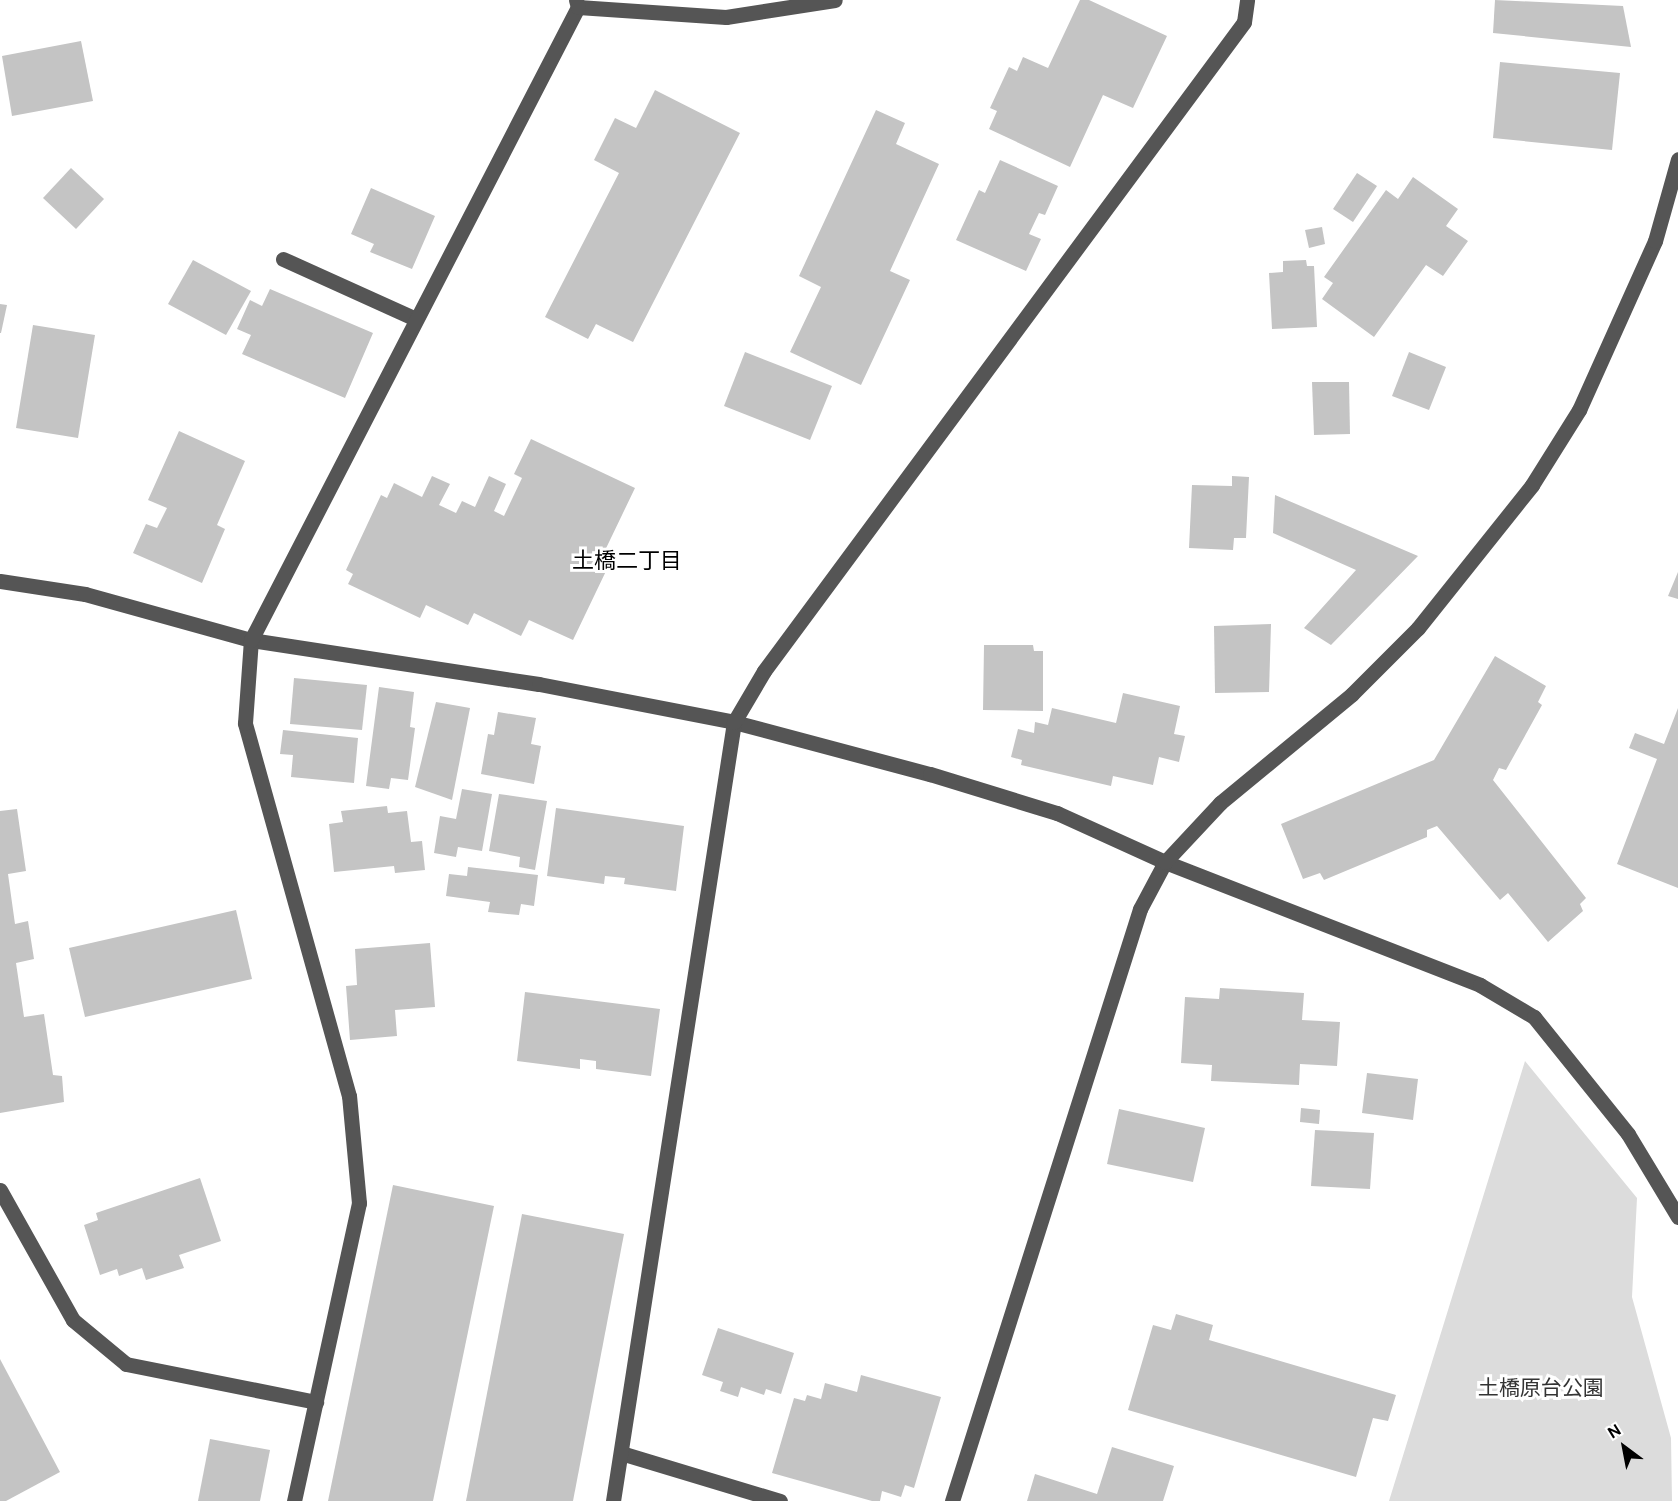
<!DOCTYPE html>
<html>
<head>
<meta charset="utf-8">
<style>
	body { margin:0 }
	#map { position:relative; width:1678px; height:1501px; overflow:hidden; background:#fff; font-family:"DM Sans","Noto Sans JP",sans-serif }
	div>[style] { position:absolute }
	.green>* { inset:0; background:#dcdcdc }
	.building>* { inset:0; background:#c4c4c4 }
	.minor>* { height:15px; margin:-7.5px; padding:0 7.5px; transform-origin:7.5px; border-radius:7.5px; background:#555 }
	span { translate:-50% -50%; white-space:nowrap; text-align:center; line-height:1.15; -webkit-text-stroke:6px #fff; paint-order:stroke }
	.park-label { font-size:21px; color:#333 }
	.neighbourhood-label { font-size:22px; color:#000 }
	.north { position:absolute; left:1594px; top:1417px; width:60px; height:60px; -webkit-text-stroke:4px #fff; paint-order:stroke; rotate:328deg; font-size:16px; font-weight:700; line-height:24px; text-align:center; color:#000 }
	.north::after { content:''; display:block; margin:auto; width:21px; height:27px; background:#000; clip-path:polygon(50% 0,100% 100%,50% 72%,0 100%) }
</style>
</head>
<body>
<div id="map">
	<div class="green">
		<div style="clip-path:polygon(1525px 1061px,1637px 1198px,1632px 1297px,1671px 1438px,1672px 1501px,1389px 1501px)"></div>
	</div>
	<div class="building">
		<div style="clip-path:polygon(1080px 0,1089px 0,1167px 36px,1133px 108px,1103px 95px,1070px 167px,989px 129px,997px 111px,990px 108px,1009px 67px,1017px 71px,1023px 57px,1048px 68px)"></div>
		<div style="clip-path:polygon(1495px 0,1623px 6px,1631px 47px,1493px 33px)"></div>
		<div style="clip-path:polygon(81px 41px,93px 101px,12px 116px,2px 56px)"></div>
		<div style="clip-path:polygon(1500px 62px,1620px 73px,1612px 150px,1493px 138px)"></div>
		<div style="clip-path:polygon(655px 90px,740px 133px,633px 342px,596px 324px,588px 339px,545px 317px,619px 173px,594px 160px,615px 118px,636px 128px)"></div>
		<div style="clip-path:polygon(876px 110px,905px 123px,896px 144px,939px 164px,890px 271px,910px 280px,861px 385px,790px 352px,821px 287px,799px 276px)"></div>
		<div style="clip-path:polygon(1000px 160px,1058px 186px,1045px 215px,1039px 213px,1029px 234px,1041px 239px,1026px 271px,956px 240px,979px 190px,985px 193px)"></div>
		<div style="clip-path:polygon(71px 168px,104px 199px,76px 229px,43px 198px)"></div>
		<div style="clip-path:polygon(1357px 173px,1377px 186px,1353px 222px,1333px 209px)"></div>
		<div style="clip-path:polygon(1413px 177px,1458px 209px,1446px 226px,1468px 241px,1443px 276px,1426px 265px,1374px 337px,1322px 299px,1333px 283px,1324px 277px,1386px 190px,1398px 199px)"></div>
		<div style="clip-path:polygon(371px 188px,435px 216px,412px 269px,370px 252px,374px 244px,351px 234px)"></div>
		<div style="clip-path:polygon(1322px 227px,1325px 244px,1309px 248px,1305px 230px)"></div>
		<div style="clip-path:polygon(193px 260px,251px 291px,226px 335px,168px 304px)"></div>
		<div style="clip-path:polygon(1306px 260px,1307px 266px,1314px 266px,1317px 327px,1272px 329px,1269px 273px,1283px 272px,1283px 261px)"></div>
		<div style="clip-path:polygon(270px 289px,373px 333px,345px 398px,242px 354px,251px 335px,237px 329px,250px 300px,262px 306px)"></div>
		<div style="clip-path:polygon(0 304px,7px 305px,1px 333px,0 333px)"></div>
		<div style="clip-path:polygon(33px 325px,95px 335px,78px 438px,16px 428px)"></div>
		<div style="clip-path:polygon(745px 352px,832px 386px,810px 440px,724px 406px)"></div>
		<div style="clip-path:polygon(1409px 352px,1446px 367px,1429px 410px,1392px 396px)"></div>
		<div style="clip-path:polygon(1312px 382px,1349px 382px,1350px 434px,1314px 435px)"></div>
		<div style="clip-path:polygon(179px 431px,245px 461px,217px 525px,225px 529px,202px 583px,133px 553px,146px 524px,157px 528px,167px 508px,148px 500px)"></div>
		<div style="clip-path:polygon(531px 439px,635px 488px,598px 565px,607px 569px,573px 640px,529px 620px,521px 636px,474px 613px,468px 625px,426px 605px,420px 618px,348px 584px,353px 574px,346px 570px,381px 495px,387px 498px,394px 483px,422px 497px,432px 476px,450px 484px,439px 505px,456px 513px,462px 501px,475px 507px,489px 476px,506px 484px,494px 511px,504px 516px,522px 478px,514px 474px)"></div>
		<div style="clip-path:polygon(1232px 476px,1249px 477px,1246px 538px,1234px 538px,1233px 550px,1189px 548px,1192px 485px,1232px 486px)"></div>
		<div style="clip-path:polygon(1275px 495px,1418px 556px,1331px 645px,1304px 628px,1356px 570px,1273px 533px)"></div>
		<div style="clip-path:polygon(1678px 572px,1678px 599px,1668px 596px)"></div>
		<div style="clip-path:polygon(1271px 624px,1269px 692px,1215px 693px,1214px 626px)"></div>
		<div style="clip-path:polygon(984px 645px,1033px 645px,1034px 651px,1043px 651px,1043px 711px,983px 710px)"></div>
		<div style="clip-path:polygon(1495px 656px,1546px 686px,1538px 702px,1542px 705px,1506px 770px,1499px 768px,1493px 780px,1586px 898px,1580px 904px,1583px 911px,1548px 942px,1508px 893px,1500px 900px,1437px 826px,1427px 830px,1427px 837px,1324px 880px,1320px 873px,1303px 879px,1281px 824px,1434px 760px)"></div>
		<div style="clip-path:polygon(294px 678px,367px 685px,362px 730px,290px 724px)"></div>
		<div style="clip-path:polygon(379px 687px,414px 692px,410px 727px,415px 728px,408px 780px,391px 778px,389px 789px,366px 786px)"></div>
		<div style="clip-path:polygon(1123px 693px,1180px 706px,1174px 734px,1185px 736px,1179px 762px,1159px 757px,1153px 785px,1113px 776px,1111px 786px,1021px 765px,1022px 760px,1011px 757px,1018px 729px,1034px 733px,1035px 722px,1048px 725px,1052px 708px,1116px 723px)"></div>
		<div style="clip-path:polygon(436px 702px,470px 708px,452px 800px,415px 787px)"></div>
		<div style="clip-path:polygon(1678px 708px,1678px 888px,1617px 864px,1657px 759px,1629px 748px,1635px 733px,1664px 744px)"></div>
		<div style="clip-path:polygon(498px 712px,536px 718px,531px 744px,541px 746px,534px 784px,481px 774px,488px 734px,494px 735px)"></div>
		<div style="clip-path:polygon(283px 730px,358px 738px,354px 783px,291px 777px,293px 755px,280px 754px)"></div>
		<div style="clip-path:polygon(462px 789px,492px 794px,482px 851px,458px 847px,456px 857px,434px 853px,440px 816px,456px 819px)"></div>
		<div style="clip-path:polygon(499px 794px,547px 801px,535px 870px,519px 867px,520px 857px,489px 851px)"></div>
		<div style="clip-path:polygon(387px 806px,388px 813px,407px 811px,411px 842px,422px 841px,425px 870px,395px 873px,394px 866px,334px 872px,329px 824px,343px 822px,341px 811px)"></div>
		<div style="clip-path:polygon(556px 808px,684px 826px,676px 891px,624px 884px,625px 878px,605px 876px,604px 884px,547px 876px)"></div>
		<div style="clip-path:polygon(17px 809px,26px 871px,8px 874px,15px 924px,28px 921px,34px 959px,16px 963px,24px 1017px,44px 1014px,53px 1075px,62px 1076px,64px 1102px,0 1113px,0 811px)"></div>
		<div style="clip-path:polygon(468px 867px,538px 875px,534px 906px,521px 904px,519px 915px,488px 912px,490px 902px,446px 896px,449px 874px,467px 876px)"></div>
		<div style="clip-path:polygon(236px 910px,252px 979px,85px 1017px,69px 948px)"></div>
		<div style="clip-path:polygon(430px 943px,435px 1007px,395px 1010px,397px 1036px,350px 1040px,346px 986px,357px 985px,355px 949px)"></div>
		<div style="clip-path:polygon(1220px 988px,1304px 993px,1302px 1020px,1340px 1022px,1337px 1066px,1300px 1064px,1299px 1085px,1211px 1081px,1212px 1065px,1181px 1063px,1185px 997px,1219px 999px)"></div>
		<div style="clip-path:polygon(525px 992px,660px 1009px,651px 1076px,596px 1069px,596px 1061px,580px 1059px,580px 1069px,517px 1061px)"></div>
		<div style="clip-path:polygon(1367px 1073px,1418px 1079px,1413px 1120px,1362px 1113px)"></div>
		<div style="clip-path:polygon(1301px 1108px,1320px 1110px,1319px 1124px,1300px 1122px)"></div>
		<div style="clip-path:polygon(1119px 1109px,1205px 1128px,1193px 1182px,1107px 1164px)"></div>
		<div style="clip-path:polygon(1315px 1130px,1374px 1133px,1370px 1189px,1311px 1186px)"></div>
		<div style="clip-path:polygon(200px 1178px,221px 1241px,179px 1255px,184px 1268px,146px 1280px,142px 1268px,119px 1276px,117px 1269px,100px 1275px,84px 1225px,98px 1220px,96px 1213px)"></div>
		<div style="clip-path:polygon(393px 1185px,494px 1206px,433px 1501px,328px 1501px)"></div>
		<div style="clip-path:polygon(522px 1214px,624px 1234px,573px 1501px,466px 1501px)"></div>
		<div style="clip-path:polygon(1176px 1314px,1213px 1325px,1209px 1340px,1396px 1395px,1388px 1421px,1373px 1418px,1356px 1477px,1128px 1410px,1153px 1325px,1171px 1330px)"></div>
		<div style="clip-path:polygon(718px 1328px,794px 1353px,781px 1394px,766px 1389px,764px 1395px,741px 1387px,738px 1397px,720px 1391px,723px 1382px,702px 1375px)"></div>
		<div style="clip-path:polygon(0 1359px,60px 1472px,6px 1501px,0 1501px)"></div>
		<div style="clip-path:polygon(861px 1375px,941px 1397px,914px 1488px,905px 1485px,901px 1497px,882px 1491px,880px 1501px,872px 1501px,772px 1473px,794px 1398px,805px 1401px,807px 1395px,821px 1399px,825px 1383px,857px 1392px)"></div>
		<div style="clip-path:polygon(210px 1439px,270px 1450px,260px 1501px,198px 1501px)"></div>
		<div style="clip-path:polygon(1112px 1447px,1174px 1466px,1163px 1501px,1027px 1501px,1035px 1474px,1097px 1494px)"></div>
	</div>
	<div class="minor">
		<div style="left:578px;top:7px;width:148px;rotate:3.9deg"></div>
		<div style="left:726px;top:17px;width:110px;rotate:-8.9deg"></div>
		<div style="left:283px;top:259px;width:146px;rotate:24.3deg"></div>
		<div style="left:0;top:581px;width:86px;rotate:8.7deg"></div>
		<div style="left:85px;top:594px;width:172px;rotate:15.5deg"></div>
		<div style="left:251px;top:640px;width:291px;rotate:8.7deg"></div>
		<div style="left:539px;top:684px;width:199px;rotate:11deg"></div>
		<div style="left:734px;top:722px;width:203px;rotate:14.9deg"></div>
		<div style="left:930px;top:774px;width:133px;rotate:17.1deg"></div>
		<div style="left:1057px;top:813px;width:119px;rotate:24.4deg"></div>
		<div style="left:1165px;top:862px;width:338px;rotate:21.3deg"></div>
		<div style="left:1480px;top:985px;width:63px;rotate:30.7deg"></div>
		<div style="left:1534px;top:1017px;width:150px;rotate:51.2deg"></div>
		<div style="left:1628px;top:1134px;width:97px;rotate:58.9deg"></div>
		<div style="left:0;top:1190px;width:149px;rotate:60.7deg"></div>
		<div style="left:73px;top:1320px;width:69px;rotate:39.7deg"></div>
		<div style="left:126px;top:1364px;width:194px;rotate:11.3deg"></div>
		<div style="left:621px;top:1453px;width:166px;rotate:16.8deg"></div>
		<div style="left:294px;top:1501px;width:305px;rotate:-77.7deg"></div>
		<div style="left:359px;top:1203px;width:107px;rotate:-95.3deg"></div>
		<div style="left:349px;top:1096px;width:387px;rotate:-105.6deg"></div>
		<div style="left:245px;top:723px;width:83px;rotate:-85.9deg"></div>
		<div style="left:251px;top:640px;width:712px;rotate:-62.68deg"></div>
		<div style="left:578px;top:7px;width:7px;rotate:-106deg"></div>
		<div style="left:613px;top:1501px;width:788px;rotate:-81.17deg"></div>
		<div style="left:734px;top:722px;width:59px;rotate:-59.5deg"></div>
		<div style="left:764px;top:671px;width:807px;rotate:-53.51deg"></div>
		<div style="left:1244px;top:22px;width:22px;rotate:-82deg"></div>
		<div style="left:952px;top:1501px;width:621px;rotate:-72.38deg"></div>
		<div style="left:1140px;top:909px;width:53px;rotate:-62deg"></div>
		<div style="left:1165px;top:862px;width:81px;rotate:-47deg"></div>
		<div style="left:1220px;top:803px;width:171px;rotate:-39.5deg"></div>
		<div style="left:1352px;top:694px;width:93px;rotate:-45deg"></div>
		<div style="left:1418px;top:628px;width:183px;rotate:-51.4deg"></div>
		<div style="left:1532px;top:485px;width:89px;rotate:-57.9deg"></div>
		<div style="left:1579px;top:410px;width:185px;rotate:-65.8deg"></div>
		<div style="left:1655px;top:241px;width:85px;rotate:-74.3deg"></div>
	</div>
	<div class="park-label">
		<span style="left:1541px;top:1388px">土橋原台公園</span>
	</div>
	<div class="neighbourhood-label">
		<span style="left:627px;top:561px">土橋二丁目</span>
	</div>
	<div class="north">N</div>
</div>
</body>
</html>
